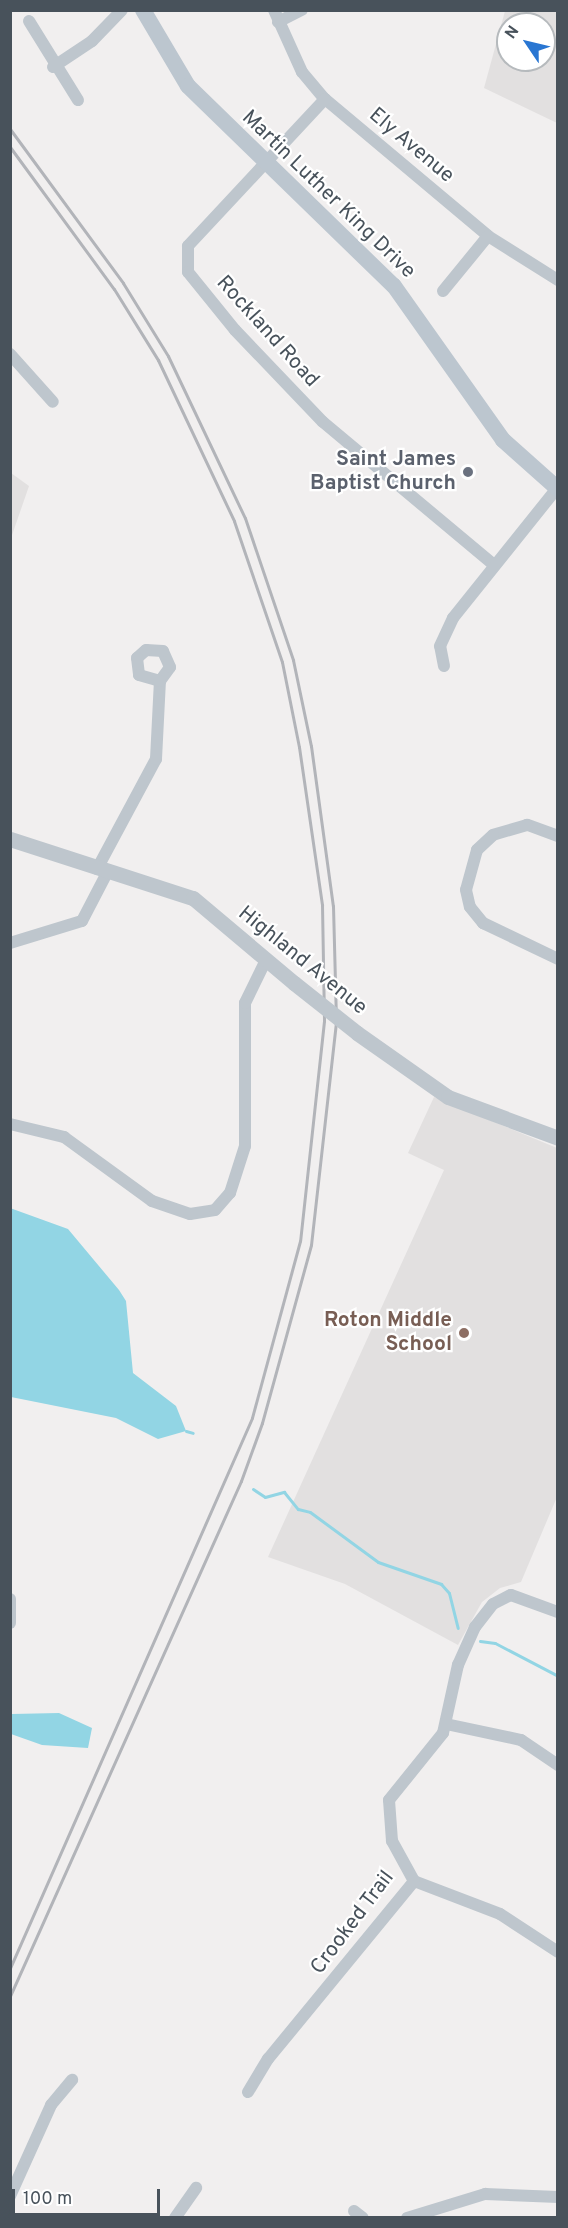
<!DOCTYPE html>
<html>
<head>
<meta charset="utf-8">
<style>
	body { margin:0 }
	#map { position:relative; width:568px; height:2228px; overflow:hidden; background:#f1efef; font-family:Overpass,sans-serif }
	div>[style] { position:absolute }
	.education>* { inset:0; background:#e2e0e0 }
	.water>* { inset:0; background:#92d5e4 }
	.stream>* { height:3px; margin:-1.5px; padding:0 1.5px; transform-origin:1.5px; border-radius:1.5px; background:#92d5e4 }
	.minor>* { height:12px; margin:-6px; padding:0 6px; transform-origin:6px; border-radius:6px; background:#bec6cd }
	.tertiary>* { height:15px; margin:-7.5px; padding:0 7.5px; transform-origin:7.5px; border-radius:7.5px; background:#bec6cd }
	.secondary>* { height:16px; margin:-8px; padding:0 8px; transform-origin:8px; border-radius:8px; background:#bcc6cf }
	.rail>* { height:3px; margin:-1.5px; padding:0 1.5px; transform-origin:1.5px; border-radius:1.5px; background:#b2b4b9 }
	.tertiary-bridge>* { height:15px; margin:-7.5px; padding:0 7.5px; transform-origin:7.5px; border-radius:7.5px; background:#bec6cd }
	.dots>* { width:16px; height:16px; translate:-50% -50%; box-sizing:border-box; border:3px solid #fff; border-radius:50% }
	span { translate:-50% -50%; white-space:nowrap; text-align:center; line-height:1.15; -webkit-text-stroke:4.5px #fff; paint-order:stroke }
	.street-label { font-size:21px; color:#48525b }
	.worship-label { font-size:21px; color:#5b616d; font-weight:700 }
	.right { translate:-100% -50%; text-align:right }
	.education-label { font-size:21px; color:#785e54; font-weight:700 }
	.frame { position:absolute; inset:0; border:12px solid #48525b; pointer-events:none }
	.north { position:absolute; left:496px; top:12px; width:60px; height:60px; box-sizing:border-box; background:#fff; border:2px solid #b6babd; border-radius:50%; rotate:305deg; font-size:16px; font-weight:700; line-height:24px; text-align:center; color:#48525b }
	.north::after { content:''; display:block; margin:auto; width:21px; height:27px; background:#2976d2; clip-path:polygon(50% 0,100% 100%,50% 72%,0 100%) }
	.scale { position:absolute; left:12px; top:2189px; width:148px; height:27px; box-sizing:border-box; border:3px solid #48525b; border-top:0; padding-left:8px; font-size:18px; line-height:21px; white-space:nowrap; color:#48525b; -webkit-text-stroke:4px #fff; paint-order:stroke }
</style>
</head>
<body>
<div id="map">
	<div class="education">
		<div style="clip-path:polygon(evenodd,505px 11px,557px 11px,557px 123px,484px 88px,505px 11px,508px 24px,544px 24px,544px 60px,508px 60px,508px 24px)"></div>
		<div style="clip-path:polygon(11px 473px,29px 486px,11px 538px)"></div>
		<div style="clip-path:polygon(434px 1097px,557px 1148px,557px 1497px,521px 1582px,500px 1588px,482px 1602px,458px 1645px,345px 1584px,268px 1557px,444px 1170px,408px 1153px)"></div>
	</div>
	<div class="water">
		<div style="clip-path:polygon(10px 1208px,68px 1229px,119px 1290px,126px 1301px,133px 1373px,176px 1406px,186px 1431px,158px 1439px,116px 1418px,11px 1397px)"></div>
		<div style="clip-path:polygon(59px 1713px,92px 1728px,88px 1748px,42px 1745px,11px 1734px,12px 1714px)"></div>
	</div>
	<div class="stream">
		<div style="left:186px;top:1431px;width:7px;rotate:16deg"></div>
		<div style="left:253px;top:1489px;width:14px;rotate:34deg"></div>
		<div style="left:265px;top:1497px;width:20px;rotate:-15deg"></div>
		<div style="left:284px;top:1492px;width:22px;rotate:51deg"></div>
		<div style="left:298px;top:1509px;width:12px;rotate:14deg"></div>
		<div style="left:310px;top:1512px;width:84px;rotate:36.3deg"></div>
		<div style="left:378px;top:1562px;width:67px;rotate:19.2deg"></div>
		<div style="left:441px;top:1584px;width:12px;rotate:48deg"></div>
		<div style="left:449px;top:1593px;width:36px;rotate:76deg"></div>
		<div style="left:480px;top:1641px;width:15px;rotate:8deg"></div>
		<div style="left:495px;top:1643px;width:71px;rotate:27.6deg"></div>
	</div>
	<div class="minor">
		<div style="left:274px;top:10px;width:68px;rotate:65.7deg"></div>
		<div style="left:302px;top:72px;width:35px;rotate:50deg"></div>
		<div style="left:325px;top:99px;width:213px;rotate:40deg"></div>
		<div style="left:488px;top:236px;width:83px;rotate:32.2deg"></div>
		<div style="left:29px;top:21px;width:93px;rotate:58.2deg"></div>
		<div style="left:278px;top:22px;width:27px;rotate:-27deg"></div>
		<div style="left:53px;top:67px;width:47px;rotate:-33.7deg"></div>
		<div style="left:92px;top:41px;width:43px;rotate:-45.9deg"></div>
		<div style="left:325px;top:99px;width:201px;rotate:133deg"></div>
		<div style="left:188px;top:246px;width:26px;rotate:90deg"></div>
		<div style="left:188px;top:272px;width:75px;rotate:51deg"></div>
		<div style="left:235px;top:330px;width:127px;rotate:46.3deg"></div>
		<div style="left:323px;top:422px;width:222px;rotate:39.9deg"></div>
		<div style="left:443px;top:291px;width:71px;rotate:-50.7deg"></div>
		<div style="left:10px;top:354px;width:64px;rotate:48.1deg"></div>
		<div style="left:444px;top:666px;width:20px;rotate:-101deg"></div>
		<div style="left:440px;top:646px;width:31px;rotate:-65deg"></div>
		<div style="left:453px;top:618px;width:166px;rotate:-51.3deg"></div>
		<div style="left:558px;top:836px;width:33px;rotate:-160deg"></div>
		<div style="left:527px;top:825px;width:35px;rotate:164deg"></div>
		<div style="left:493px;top:835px;width:22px;rotate:137deg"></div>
		<div style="left:477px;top:850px;width:41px;rotate:105.4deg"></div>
		<div style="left:466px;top:890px;width:17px;rotate:77deg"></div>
		<div style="left:470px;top:907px;width:21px;rotate:51deg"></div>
		<div style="left:483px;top:923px;width:83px;rotate:25.6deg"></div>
		<div style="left:97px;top:869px;width:125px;rotate:-61.8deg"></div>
		<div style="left:156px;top:759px;width:78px;rotate:-87.1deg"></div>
		<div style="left:160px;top:681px;width:17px;rotate:-54deg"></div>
		<div style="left:170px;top:667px;width:17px;rotate:-114deg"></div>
		<div style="left:163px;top:651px;width:17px;rotate:-177deg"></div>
		<div style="left:146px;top:650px;width:12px;rotate:138deg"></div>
		<div style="left:137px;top:658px;width:17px;rotate:83deg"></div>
		<div style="left:139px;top:675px;width:22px;rotate:16deg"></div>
		<div style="left:10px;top:943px;width:75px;rotate:-17deg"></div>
		<div style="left:82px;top:921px;width:54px;rotate:-62.5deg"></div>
		<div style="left:10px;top:1124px;width:56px;rotate:13.5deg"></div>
		<div style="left:64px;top:1137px;width:109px;rotate:36deg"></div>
		<div style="left:152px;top:1201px;width:40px;rotate:18.9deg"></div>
		<div style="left:190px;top:1214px;width:25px;rotate:-9deg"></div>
		<div style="left:215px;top:1210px;width:23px;rotate:-49deg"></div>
		<div style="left:230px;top:1193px;width:49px;rotate:-72.3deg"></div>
		<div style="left:245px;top:1146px;width:143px;rotate:-90deg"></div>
		<div style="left:245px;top:1003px;width:48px;rotate:-64deg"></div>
		<div style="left:10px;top:1599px;width:24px;rotate:90deg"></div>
		<div style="left:446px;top:1724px;width:77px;rotate:12deg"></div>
		<div style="left:521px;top:1740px;width:45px;rotate:34deg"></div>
		<div style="left:414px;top:1881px;width:92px;rotate:21deg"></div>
		<div style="left:500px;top:1914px;width:69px;rotate:33.2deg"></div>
		<div style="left:248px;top:2092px;width:39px;rotate:-59deg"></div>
		<div style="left:268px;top:2059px;width:230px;rotate:-50.6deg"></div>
		<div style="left:414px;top:1881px;width:46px;rotate:-118.8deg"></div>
		<div style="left:392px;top:1841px;width:41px;rotate:-94.2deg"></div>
		<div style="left:389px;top:1800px;width:86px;rotate:-51.1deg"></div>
		<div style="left:443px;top:1733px;width:70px;rotate:-77.6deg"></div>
		<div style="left:458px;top:1665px;width:42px;rotate:-65.9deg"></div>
		<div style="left:475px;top:1627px;width:29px;rotate:-52deg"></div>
		<div style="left:493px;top:1604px;width:20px;rotate:-27deg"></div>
		<div style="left:511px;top:1595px;width:50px;rotate:19.9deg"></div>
		<div style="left:10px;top:2196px;width:100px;rotate:-65.7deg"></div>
		<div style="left:51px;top:2105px;width:33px;rotate:-50deg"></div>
		<div style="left:354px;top:2211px;width:11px;rotate:38deg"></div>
		<div style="left:175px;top:2218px;width:37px;rotate:-55deg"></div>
		<div style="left:407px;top:2218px;width:82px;rotate:-17.1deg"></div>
		<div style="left:485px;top:2194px;width:73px;rotate:2.4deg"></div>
	</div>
	<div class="tertiary">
		<div style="left:10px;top:839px;width:192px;rotate:17.9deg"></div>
		<div style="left:193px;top:898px;width:132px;rotate:40.1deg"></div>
		<div style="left:357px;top:1033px;width:111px;rotate:35.1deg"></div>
		<div style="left:448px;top:1097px;width:117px;rotate:20.4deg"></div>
	</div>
	<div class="secondary">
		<div style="left:143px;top:10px;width:88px;rotate:59.4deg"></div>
		<div style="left:188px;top:86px;width:287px;rotate:44.2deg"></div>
		<div style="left:394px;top:286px;width:189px;rotate:54.7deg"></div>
		<div style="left:503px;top:440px;width:74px;rotate:41.7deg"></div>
	</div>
	<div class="rail">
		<div style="left:10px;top:129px;width:191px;rotate:53.7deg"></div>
		<div style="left:123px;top:283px;width:86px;rotate:58.3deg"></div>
		<div style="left:168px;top:356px;width:179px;rotate:64.6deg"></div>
		<div style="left:245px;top:518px;width:150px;rotate:71.3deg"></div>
		<div style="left:293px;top:660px;width:88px;rotate:78.2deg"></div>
		<div style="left:311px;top:746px;width:162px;rotate:82.2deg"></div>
		<div style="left:333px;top:906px;width:116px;rotate:88.5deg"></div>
		<div style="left:336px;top:1022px;width:224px;rotate:96.4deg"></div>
		<div style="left:311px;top:1245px;width:185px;rotate:105.4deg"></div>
		<div style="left:262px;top:1423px;width:62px;rotate:109.9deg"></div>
		<div style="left:241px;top:1481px;width:564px;rotate:114.16deg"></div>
		<div style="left:10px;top:147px;width:176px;rotate:53.8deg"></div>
		<div style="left:114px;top:289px;width:84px;rotate:58.2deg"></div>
		<div style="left:158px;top:360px;width:178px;rotate:64.7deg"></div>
		<div style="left:234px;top:521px;width:149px;rotate:71.2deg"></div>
		<div style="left:282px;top:662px;width:87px;rotate:78.7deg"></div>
		<div style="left:299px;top:747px;width:160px;rotate:81.7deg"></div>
		<div style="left:322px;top:905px;width:116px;rotate:89deg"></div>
		<div style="left:324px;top:1021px;width:221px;rotate:96.2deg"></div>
		<div style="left:300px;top:1241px;width:183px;rotate:105.2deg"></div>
		<div style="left:252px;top:1418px;width:601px;rotate:113.75deg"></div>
	</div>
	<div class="tertiary-bridge">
		<div style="left:294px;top:983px;width:80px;rotate:38.4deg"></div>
	</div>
	<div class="dots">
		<div style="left:468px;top:472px;background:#6b7280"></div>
		<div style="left:464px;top:1333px;background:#8d6e63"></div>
	</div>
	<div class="street-label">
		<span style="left:411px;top:146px;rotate:40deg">Ely Avenue</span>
		<span style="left:328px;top:195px;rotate:44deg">Martin Luther King Drive</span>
		<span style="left:267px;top:332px;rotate:48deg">Rockland Road</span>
		<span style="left:302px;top:961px;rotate:39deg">Highland Avenue</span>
		<span style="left:353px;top:1923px;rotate:-53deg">Crooked Trail</span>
	</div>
	<div class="worship-label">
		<span class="right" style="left:456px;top:472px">Saint James<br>Baptist Church</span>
	</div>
	<div class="education-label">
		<span class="right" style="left:452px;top:1333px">Roton Middle<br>School</span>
	</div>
	<div class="frame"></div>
	<div class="north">N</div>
	<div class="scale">100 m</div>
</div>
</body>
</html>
